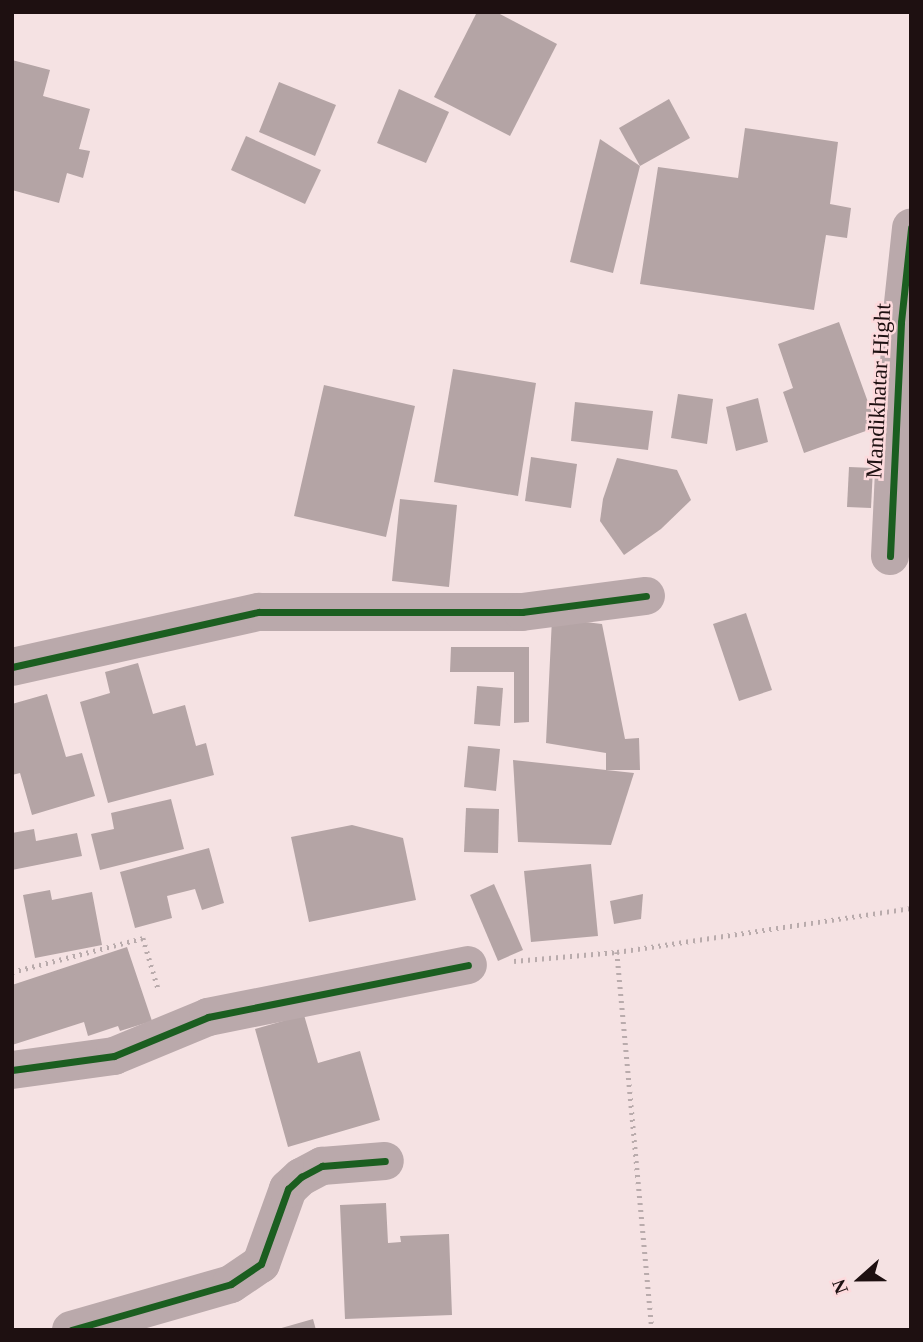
<!DOCTYPE html>
<html>
<head>
<meta charset="utf-8">
<style>
	body { margin:0 }
	#map { position:relative; width:923px; height:1342px; overflow:hidden; background:#f5e2e3; font-family:"Times New Roman",serif }
	div>[style] { position:absolute }
	.building>* { inset:0; background:#b4a4a5 }
	.path>* { height:4.5px; margin-top:-2.25px; transform-origin:0; background:repeating-linear-gradient(90deg,#b9abac 0 2px,transparent 0 7px) }
	.street>* { height:38px; margin:-19px; padding:0 19px; transform-origin:19px; border-radius:19px; background:#baa9ab }
	.cycleway>* { height:7px; margin:-3.5px; padding:0 3.5px; transform-origin:3.5px; border-radius:3.5px; background:#1b5e20 }
	span { translate:-50% -50%; white-space:nowrap; text-align:center; line-height:1.15; -webkit-text-stroke:5px #fddadd; paint-order:stroke }
	.street-label { font-size:23px; color:#1e1011 }
	.frame { position:absolute; inset:0; border:14px solid #1e1011; pointer-events:none }
	.north { position:absolute; left:825px; top:1244px; width:70px; height:70px; -webkit-text-stroke:5px #fddadd; paint-order:stroke; rotate:249deg; font-size:19px; font-weight:700; line-height:28px; text-align:center; color:#1e1011 }
	.north::after { content:''; display:block; margin:auto; width:24px; height:32px; background:#1e1011; clip-path:polygon(50% 0,100% 100%,50% 72%,0 100%) }
</style>
</head>
<body>
<div id="map">
	<div class="building">
		<div style="clip-path:polygon(477px 12px,496px 12px,557px 44px,510px 136px,434px 97px)"></div>
		<div style="clip-path:polygon(12px 60px,50px 70px,43px 96px,90px 109px,79px 149px,90px 151px,83px 178px,67px 173px,59px 203px,12px 190px)"></div>
		<div style="clip-path:polygon(279px 82px,336px 105px,315px 156px,259px 132px)"></div>
		<div style="clip-path:polygon(399px 89px,449px 112px,426px 163px,377px 143px)"></div>
		<div style="clip-path:polygon(669px 99px,690px 138px,640px 166px,619px 128px)"></div>
		<div style="clip-path:polygon(745px 128px,838px 142px,830px 204px,851px 208px,847px 238px,826px 235px,814px 310px,640px 284px,658px 167px,738px 178px)"></div>
		<div style="clip-path:polygon(246px 136px,321px 170px,305px 204px,231px 170px)"></div>
		<div style="clip-path:polygon(600px 139px,640px 166px,613px 273px,570px 262px)"></div>
		<div style="clip-path:polygon(839px 322px,877px 427px,804px 453px,783px 392px,793px 388px,778px 344px)"></div>
		<div style="clip-path:polygon(453px 369px,536px 383px,518px 496px,434px 482px)"></div>
		<div style="clip-path:polygon(324px 385px,415px 406px,386px 537px,294px 516px)"></div>
		<div style="clip-path:polygon(678px 394px,713px 399px,707px 444px,671px 438px)"></div>
		<div style="clip-path:polygon(758px 398px,768px 442px,736px 451px,726px 407px)"></div>
		<div style="clip-path:polygon(575px 402px,653px 411px,648px 450px,571px 441px)"></div>
		<div style="clip-path:polygon(531px 457px,577px 464px,571px 508px,525px 501px)"></div>
		<div style="clip-path:polygon(617px 458px,677px 470px,691px 500px,661px 529px,624px 555px,600px 521px,603px 499px)"></div>
		<div style="clip-path:polygon(849px 467px,873px 468px,871px 508px,847px 507px)"></div>
		<div style="clip-path:polygon(400px 499px,457px 505px,449px 587px,392px 581px)"></div>
		<div style="clip-path:polygon(746px 613px,772px 690px,739px 701px,713px 624px)"></div>
		<div style="clip-path:polygon(552px 618px,602px 624px,625px 739px,639px 738px,640px 770px,606px 770px,606px 753px,546px 743px)"></div>
		<div style="clip-path:polygon(451px 647px,529px 647px,529px 722px,514px 723px,514px 672px,450px 672px)"></div>
		<div style="clip-path:polygon(138px 663px,153px 714px,185px 705px,196px 746px,206px 743px,214px 775px,108px 803px,80px 702px,110px 693px,105px 672px)"></div>
		<div style="clip-path:polygon(477px 686px,503px 688px,500px 726px,474px 724px)"></div>
		<div style="clip-path:polygon(47px 694px,66px 757px,82px 753px,95px 796px,32px 815px,20px 773px,12px 775px,12px 704px)"></div>
		<div style="clip-path:polygon(468px 746px,500px 749px,496px 791px,464px 787px)"></div>
		<div style="clip-path:polygon(513px 760px,634px 773px,611px 845px,518px 842px)"></div>
		<div style="clip-path:polygon(171px 799px,184px 849px,100px 870px,91px 834px,114px 829px,111px 813px)"></div>
		<div style="clip-path:polygon(466px 808px,499px 809px,498px 853px,464px 852px)"></div>
		<div style="clip-path:polygon(352px 825px,403px 838px,416px 900px,309px 922px,291px 837px)"></div>
		<div style="clip-path:polygon(34px 829px,36px 841px,77px 833px,82px 856px,12px 870px,12px 833px)"></div>
		<div style="clip-path:polygon(209px 848px,224px 903px,202px 910px,195px 889px,167px 896px,172px 918px,135px 928px,120px 872px)"></div>
		<div style="clip-path:polygon(591px 864px,598px 936px,531px 942px,524px 871px)"></div>
		<div style="clip-path:polygon(494px 884px,523px 950px,498px 961px,470px 895px)"></div>
		<div style="clip-path:polygon(50px 890px,52px 900px,92px 892px,102px 945px,35px 958px,23px 895px)"></div>
		<div style="clip-path:polygon(643px 894px,641px 919px,614px 924px,610px 901px)"></div>
		<div style="clip-path:polygon(127px 947px,152px 1021px,120px 1031px,118px 1026px,88px 1036px,84px 1022px,12px 1045px,12px 985px)"></div>
		<div style="clip-path:polygon(304px 1015px,318px 1063px,360px 1051px,380px 1120px,288px 1147px,255px 1029px)"></div>
		<div style="clip-path:polygon(386px 1203px,388px 1243px,401px 1242px,400px 1236px,449px 1234px,452px 1315px,345px 1319px,340px 1205px)"></div>
		<div style="clip-path:polygon(313px 1319px,316px 1330px,278px 1330px,278px 1329px)"></div>
	</div>
	<div class="path">
		<div style="left:617px;top:952px;width:297px;rotate:-8.5deg"></div>
		<div style="left:514px;top:961px;width:103px;rotate:-5deg"></div>
		<div style="left:617px;top:952px;width:380px;rotate:84.7deg"></div>
		<div style="left:12px;top:972px;width:135px;rotate:-14.5deg"></div>
		<div style="left:143px;top:938px;width:52px;rotate:73.3deg"></div>
	</div>
	<div class="street">
		<div style="left:890px;top:556px;width:234px;rotate:-87.3deg"></div>
		<div style="left:901px;top:322px;width:95px;rotate:-83.9deg"></div>
		<div style="left:12px;top:667px;width:253px;rotate:-12.6deg"></div>
		<div style="left:259px;top:612px;width:263px"></div>
		<div style="left:522px;top:612px;width:125px;rotate:-7.4deg"></div>
		<div style="left:12px;top:1070px;width:103px;rotate:-7.8deg"></div>
		<div style="left:114px;top:1056px;width:102px;rotate:-22.5deg"></div>
		<div style="left:208px;top:1017px;width:265px;rotate:-11.3deg"></div>
		<div style="left:71px;top:1330px;width:166px;rotate:-16deg"></div>
		<div style="left:231px;top:1284px;width:36px;rotate:-34deg"></div>
		<div style="left:261px;top:1264px;width:80px;rotate:-70.2deg"></div>
		<div style="left:288px;top:1189px;width:18px;rotate:-43deg"></div>
		<div style="left:301px;top:1177px;width:24px;rotate:-28deg"></div>
		<div style="left:322px;top:1166px;width:63px;rotate:-4.5deg"></div>
	</div>
	<div class="cycleway">
		<div style="left:890px;top:556px;width:234px;rotate:-87.3deg"></div>
		<div style="left:901px;top:322px;width:95px;rotate:-83.9deg"></div>
		<div style="left:12px;top:667px;width:253px;rotate:-12.6deg"></div>
		<div style="left:259px;top:612px;width:263px"></div>
		<div style="left:522px;top:612px;width:125px;rotate:-7.4deg"></div>
		<div style="left:12px;top:1070px;width:103px;rotate:-7.8deg"></div>
		<div style="left:114px;top:1056px;width:102px;rotate:-22.5deg"></div>
		<div style="left:208px;top:1017px;width:265px;rotate:-11.3deg"></div>
		<div style="left:71px;top:1330px;width:166px;rotate:-16deg"></div>
		<div style="left:231px;top:1284px;width:36px;rotate:-34deg"></div>
		<div style="left:261px;top:1264px;width:80px;rotate:-70.2deg"></div>
		<div style="left:288px;top:1189px;width:18px;rotate:-43deg"></div>
		<div style="left:301px;top:1177px;width:24px;rotate:-28deg"></div>
		<div style="left:322px;top:1166px;width:63px;rotate:-4.5deg"></div>
	</div>
	<div class="street-label">
		<span style="left:879px;top:391px;rotate:-87deg">Mandikhatar Hight</span>
	</div>
	<div class="frame"></div>
	<div class="north">N</div>
</div>
</body>
</html>
